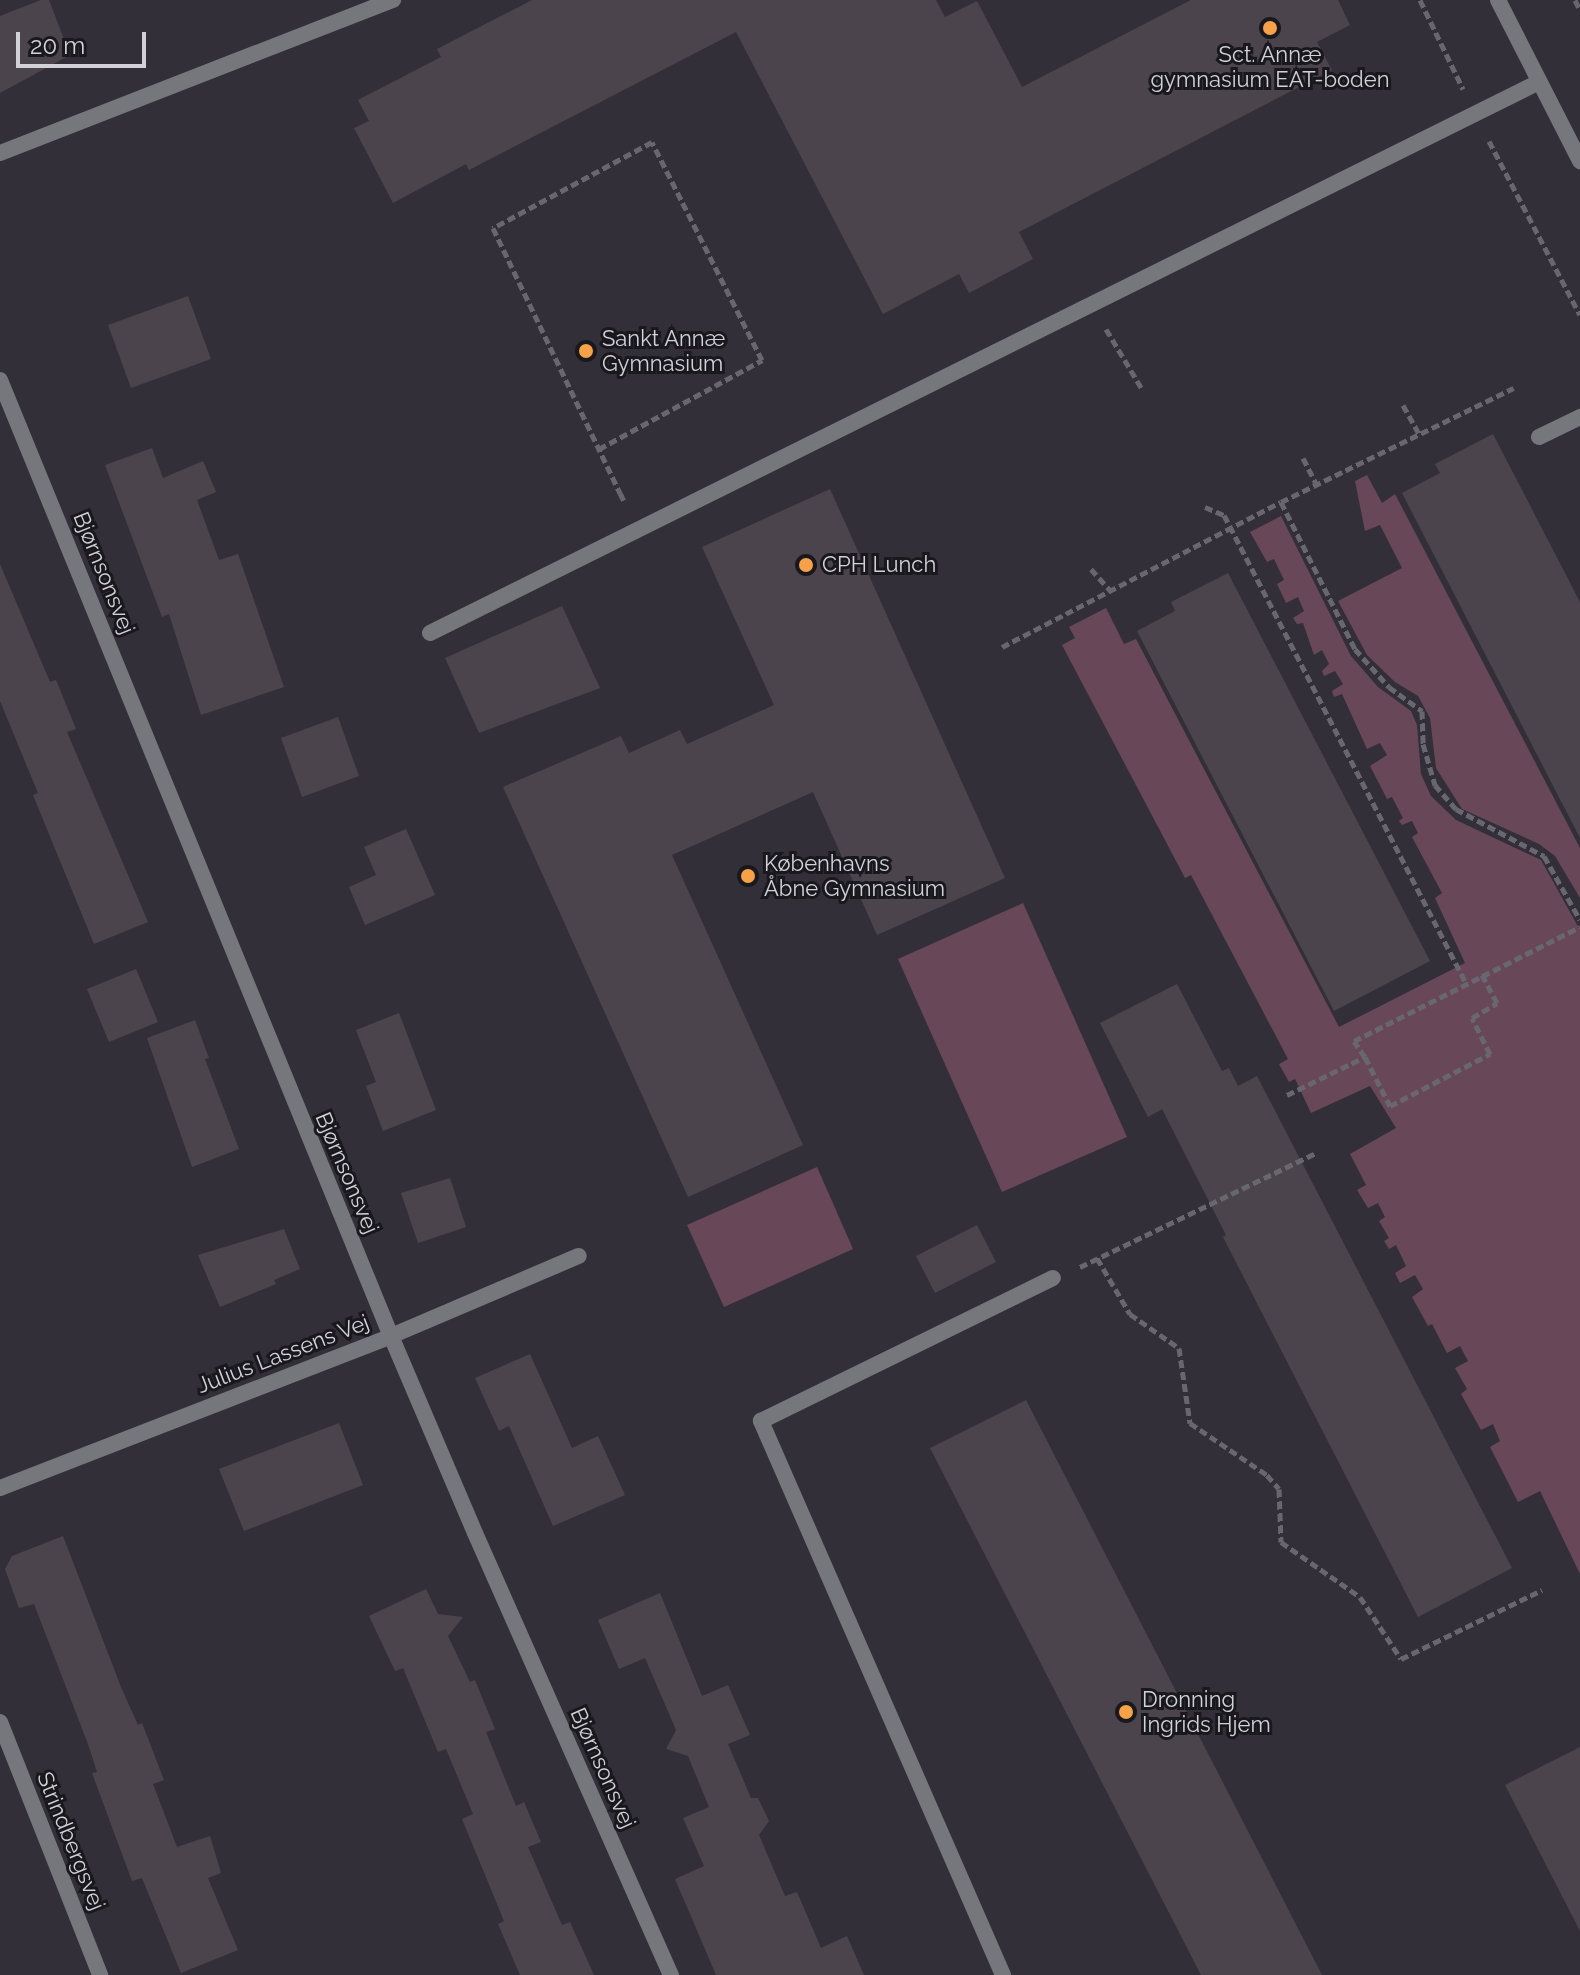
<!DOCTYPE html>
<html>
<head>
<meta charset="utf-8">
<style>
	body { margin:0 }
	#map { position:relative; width:1580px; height:1975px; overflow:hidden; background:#322f39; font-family:Raleway,sans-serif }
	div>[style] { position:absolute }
	.green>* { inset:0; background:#684758 }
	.building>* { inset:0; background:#4c444d }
	.path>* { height:5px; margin-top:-2.5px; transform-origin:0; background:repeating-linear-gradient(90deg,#68666e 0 8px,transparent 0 12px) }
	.service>* { height:16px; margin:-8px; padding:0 8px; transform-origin:8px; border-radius:8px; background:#75777c }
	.minor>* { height:16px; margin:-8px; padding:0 8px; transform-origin:8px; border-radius:8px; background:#75777c }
	.tertiary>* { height:16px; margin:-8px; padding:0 8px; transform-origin:8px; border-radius:8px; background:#75777c }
	.dots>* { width:22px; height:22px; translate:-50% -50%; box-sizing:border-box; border:4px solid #19181d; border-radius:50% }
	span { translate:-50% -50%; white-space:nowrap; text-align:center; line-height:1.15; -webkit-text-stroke:6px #19181d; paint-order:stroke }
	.poi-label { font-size:22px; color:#d2d1d7 }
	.left { translate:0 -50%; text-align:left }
	.street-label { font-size:22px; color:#d2d1d7 }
	.scale { position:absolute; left:16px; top:32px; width:130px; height:36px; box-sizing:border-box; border:4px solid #d2d1d7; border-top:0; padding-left:10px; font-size:24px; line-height:28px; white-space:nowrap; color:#d2d1d7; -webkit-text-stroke:6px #19181d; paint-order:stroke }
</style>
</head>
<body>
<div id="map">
	<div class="green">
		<div style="clip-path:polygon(1367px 475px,1382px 503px,1395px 494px,1580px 848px,1580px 898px,1555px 856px,1539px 844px,1462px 809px,1436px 768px,1430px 718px,1418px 696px,1395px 682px,1367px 655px,1338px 601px,1402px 568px,1380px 525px,1365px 531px,1355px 481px)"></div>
		<div style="clip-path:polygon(1281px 516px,1351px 656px,1378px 687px,1411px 711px,1417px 725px,1421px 774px,1431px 796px,1456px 820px,1541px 860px,1580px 930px,1580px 1574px,1540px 1491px,1518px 1502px,1490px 1447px,1500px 1441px,1493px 1424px,1481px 1430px,1461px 1394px,1467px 1389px,1455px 1368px,1468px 1361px,1460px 1346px,1447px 1353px,1432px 1324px,1428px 1326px,1412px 1297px,1423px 1289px,1415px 1275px,1400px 1283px,1395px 1273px,1406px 1266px,1396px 1245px,1389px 1249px,1384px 1241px,1389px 1238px,1379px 1221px,1385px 1217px,1378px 1203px,1368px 1208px,1357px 1190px,1366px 1185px,1350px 1154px,1396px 1128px,1370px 1086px,1311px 1113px,1295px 1079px,1289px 1082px,1279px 1064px,1288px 1059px,1191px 875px,1185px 878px,1062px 645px,1075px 638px,1069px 627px,1106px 608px,1124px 644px,1136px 639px,1339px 1027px,1465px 963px,1435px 898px,1442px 893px,1412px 837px,1418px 833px,1412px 821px,1402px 825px,1399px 821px,1403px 818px,1392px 797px,1387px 799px,1370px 766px,1387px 755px,1380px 743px,1367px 749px,1342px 694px,1334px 697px,1332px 691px,1343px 684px,1335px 671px,1324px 676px,1322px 671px,1329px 664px,1322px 650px,1314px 655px,1303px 623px,1297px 624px,1293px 618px,1304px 611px,1298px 597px,1286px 603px,1277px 584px,1284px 580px,1274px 559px,1267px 562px,1250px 532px)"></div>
		<div style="clip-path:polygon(1023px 903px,1127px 1137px,1002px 1192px,898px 959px)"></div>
		<div style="clip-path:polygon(817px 1167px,853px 1249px,724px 1307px,687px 1225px)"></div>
	</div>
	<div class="building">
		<div style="clip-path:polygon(41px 0,49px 0,70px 55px,0 93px,0 16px)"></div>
		<div style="clip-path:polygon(532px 0,936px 0,945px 17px,977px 1px,1022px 87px,1191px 0,1338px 0,1350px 25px,1317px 42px,1332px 70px,1019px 232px,1033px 259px,969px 293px,959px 274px,883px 314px,736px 32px,469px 170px,466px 164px,393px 203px,354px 128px,369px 121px,358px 100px,441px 57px,437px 49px)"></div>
		<div style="clip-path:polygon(188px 296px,211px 359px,131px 388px,108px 325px)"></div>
		<div style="clip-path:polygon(1493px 434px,1580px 602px,1580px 838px,1402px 493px,1440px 473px,1435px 464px)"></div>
		<div style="clip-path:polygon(152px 448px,163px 478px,203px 461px,216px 492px,197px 500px,219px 560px,238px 554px,284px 687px,201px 715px,169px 614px,162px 617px,105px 465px)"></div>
		<div style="clip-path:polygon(830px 489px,1005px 878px,877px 935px,813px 792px,672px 855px,803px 1145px,688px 1197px,503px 787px,621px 736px,629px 753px,680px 730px,687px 744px,774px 705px,702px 547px)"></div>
		<div style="clip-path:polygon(0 564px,50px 682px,56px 680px,76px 729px,67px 732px,148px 922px,94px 944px,33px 795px,38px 793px,0 701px)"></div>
		<div style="clip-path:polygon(1228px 573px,1430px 961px,1334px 1011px,1137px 631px,1175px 611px,1171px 602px)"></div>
		<div style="clip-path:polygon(562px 606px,600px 688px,479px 733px,445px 658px)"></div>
		<div style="clip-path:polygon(338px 717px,359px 776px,302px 797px,281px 738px)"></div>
		<div style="clip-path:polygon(406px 829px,435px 895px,365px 925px,349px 887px,376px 875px,364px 847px)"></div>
		<div style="clip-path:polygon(136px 969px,158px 1022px,109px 1042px,87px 989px)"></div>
		<div style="clip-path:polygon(1177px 984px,1222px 1071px,1229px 1068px,1238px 1086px,1257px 1076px,1512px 1568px,1418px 1617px,1223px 1237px,1226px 1235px,1162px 1109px,1148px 1117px,1100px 1023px)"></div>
		<div style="clip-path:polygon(399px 1013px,436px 1110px,383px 1131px,366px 1086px,376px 1082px,356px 1030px)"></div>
		<div style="clip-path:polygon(195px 1020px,209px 1058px,205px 1059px,239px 1149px,192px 1167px,147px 1038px)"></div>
		<div style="clip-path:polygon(450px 1178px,466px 1227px,418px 1243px,401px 1193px)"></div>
		<div style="clip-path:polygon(977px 1225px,996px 1262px,935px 1293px,916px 1256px)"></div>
		<div style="clip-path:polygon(284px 1229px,300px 1269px,274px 1280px,276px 1284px,220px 1307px,198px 1255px)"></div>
		<div style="clip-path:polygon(530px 1354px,572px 1448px,598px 1436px,625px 1495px,553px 1526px,509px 1426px,499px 1431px,475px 1378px)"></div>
		<div style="clip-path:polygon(1026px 1400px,1322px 1975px,1201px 1975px,930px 1448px)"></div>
		<div style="clip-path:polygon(339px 1423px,363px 1485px,244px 1531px,219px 1469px)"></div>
		<div style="clip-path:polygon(63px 1536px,121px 1687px,138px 1725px,142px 1723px,164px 1780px,153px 1784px,177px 1847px,210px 1836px,221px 1873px,208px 1878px,238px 1950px,181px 1973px,142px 1878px,132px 1881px,92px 1773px,97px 1772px,88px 1744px,34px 1604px,19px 1608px,5px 1569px,12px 1556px)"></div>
		<div style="clip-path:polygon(426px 1589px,438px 1614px,463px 1617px,448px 1636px,470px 1682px,475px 1680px,495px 1729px,486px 1732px,516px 1806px,524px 1802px,541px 1842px,528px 1847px,562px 1925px,570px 1922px,594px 1975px,520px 1975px,498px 1924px,504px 1921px,462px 1819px,473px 1814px,446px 1749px,438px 1752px,403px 1668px,395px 1671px,369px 1616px)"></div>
		<div style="clip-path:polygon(660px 1593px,702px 1696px,728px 1685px,750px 1735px,728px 1744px,751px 1798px,758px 1798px,769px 1821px,759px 1835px,785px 1896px,797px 1892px,821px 1948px,847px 1936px,864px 1975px,716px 1975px,675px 1879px,704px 1866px,683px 1818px,709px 1807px,688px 1756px,666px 1749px,676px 1730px,645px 1658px,619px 1669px,598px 1620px)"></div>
		<div style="clip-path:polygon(1580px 1747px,1580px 1931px,1505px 1785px)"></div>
	</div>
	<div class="path">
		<div style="left:1420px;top:0;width:99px;rotate:64.2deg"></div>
		<div style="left:1575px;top:0;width:11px;rotate:63deg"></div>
		<div style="left:1489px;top:141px;width:196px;rotate:62.4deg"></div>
		<div style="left:1106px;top:329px;width:70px;rotate:59deg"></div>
		<div style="left:1403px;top:405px;width:33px;rotate:61deg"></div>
		<div style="left:599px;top:449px;width:186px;rotate:-28.6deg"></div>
		<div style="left:762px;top:360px;width:244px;rotate:-116.8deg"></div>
		<div style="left:652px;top:142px;width:181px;rotate:151.6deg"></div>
		<div style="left:493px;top:228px;width:294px;rotate:64.4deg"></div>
		<div style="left:620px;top:493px;width:11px;rotate:63deg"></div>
		<div style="left:1303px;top:458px;width:30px;rotate:63deg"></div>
		<div style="left:1281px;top:502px;width:165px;rotate:63.3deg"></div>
		<div style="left:1355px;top:649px;width:51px;rotate:48.2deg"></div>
		<div style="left:1389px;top:687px;width:41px;rotate:36deg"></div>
		<div style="left:1422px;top:711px;width:33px;rotate:88deg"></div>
		<div style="left:1423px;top:744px;width:43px;rotate:73.7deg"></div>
		<div style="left:1435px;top:785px;width:32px;rotate:49deg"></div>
		<div style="left:1456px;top:809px;width:100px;rotate:28.1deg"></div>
		<div style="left:1544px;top:856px;width:73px;rotate:60.6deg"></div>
		<div style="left:1205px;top:507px;width:21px;rotate:23deg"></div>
		<div style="left:1224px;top:515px;width:527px;rotate:62.66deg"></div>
		<div style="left:1091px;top:569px;width:30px;rotate:48deg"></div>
		<div style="left:1002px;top:647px;width:314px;rotate:-27.5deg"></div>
		<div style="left:1281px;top:502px;width:259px;rotate:-26.1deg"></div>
		<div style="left:1365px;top:1057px;width:55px;rotate:63deg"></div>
		<div style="left:1390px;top:1106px;width:113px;rotate:-27.5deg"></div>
		<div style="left:1490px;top:1054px;width:40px;rotate:-116.6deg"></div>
		<div style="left:1472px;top:1018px;width:29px;rotate:-31deg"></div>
		<div style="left:1497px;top:1003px;width:32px;rotate:-118deg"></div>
		<div style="left:1287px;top:1095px;width:87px;rotate:-26deg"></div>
		<div style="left:1365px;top:1057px;width:19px;rotate:-125deg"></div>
		<div style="left:1354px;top:1041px;width:253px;rotate:-26.8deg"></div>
		<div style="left:1097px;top:1258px;width:65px;rotate:59.5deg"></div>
		<div style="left:1130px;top:1314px;width:60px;rotate:34.8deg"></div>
		<div style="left:1179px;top:1348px;width:76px;rotate:81.7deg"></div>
		<div style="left:1190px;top:1423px;width:93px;rotate:34deg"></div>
		<div style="left:1267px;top:1475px;width:18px;rotate:49deg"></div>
		<div style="left:1279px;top:1489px;width:53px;rotate:87.8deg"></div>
		<div style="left:1281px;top:1542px;width:96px;rotate:34.8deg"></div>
		<div style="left:1360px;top:1597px;width:74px;rotate:56.5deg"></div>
		<div style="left:1401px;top:1659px;width:157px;rotate:-26.1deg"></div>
		<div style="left:1080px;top:1267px;width:262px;rotate:-25.8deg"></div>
	</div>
	<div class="service">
		<div style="left:1539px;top:437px;width:46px;rotate:-26deg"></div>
		<div style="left:430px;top:633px;width:1238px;rotate:-26.42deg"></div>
		<div style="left:391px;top:1336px;width:204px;rotate:-23.1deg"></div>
		<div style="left:1003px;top:1975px;width:605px;rotate:-113.6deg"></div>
		<div style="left:761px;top:1421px;width:325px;rotate:-26.1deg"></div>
	</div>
	<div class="minor">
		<div style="left:0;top:153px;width:422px;rotate:-21.3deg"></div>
		<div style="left:0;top:380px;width:1033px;rotate:67.76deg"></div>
		<div style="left:391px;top:1336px;width:214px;rotate:66.9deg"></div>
		<div style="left:475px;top:1533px;width:484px;rotate:66.1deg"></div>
		<div style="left:0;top:1488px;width:420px;rotate:-21.2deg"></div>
		<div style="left:0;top:1722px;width:272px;rotate:68.4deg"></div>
	</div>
	<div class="tertiary">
		<div style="left:1498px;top:0;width:181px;rotate:63deg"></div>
	</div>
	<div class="dots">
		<div style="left:1270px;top:28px;background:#f7a149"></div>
		<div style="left:586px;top:351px;background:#f7a149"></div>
		<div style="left:806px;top:565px;background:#f7a149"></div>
		<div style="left:748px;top:876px;background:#f7a149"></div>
		<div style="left:1126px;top:1712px;background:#f7a149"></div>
	</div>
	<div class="poi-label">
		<span style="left:1270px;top:67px">Sct. Annæ<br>gymnasium EAT-boden</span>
		<span class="left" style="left:602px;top:351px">Sankt Annæ<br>Gymnasium</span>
		<span class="left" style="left:822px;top:565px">CPH Lunch</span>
		<span class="left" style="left:764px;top:876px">Københavns<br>Åbne Gymnasium</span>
		<span class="left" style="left:1142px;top:1712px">Dronning<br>Ingrids Hjem</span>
	</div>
	<div class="street-label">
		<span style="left:104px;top:573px;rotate:68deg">Bjørnsonsvej</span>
		<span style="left:347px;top:1173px;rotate:67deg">Bjørnsonsvej</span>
		<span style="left:283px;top:1354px;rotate:-21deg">Julius Lassens Vej</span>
		<span style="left:603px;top:1768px;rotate:66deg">Bjørnsonsvej</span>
		<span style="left:71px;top:1841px;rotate:68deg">Strindbergsvej</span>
	</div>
	<div class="scale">20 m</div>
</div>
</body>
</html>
